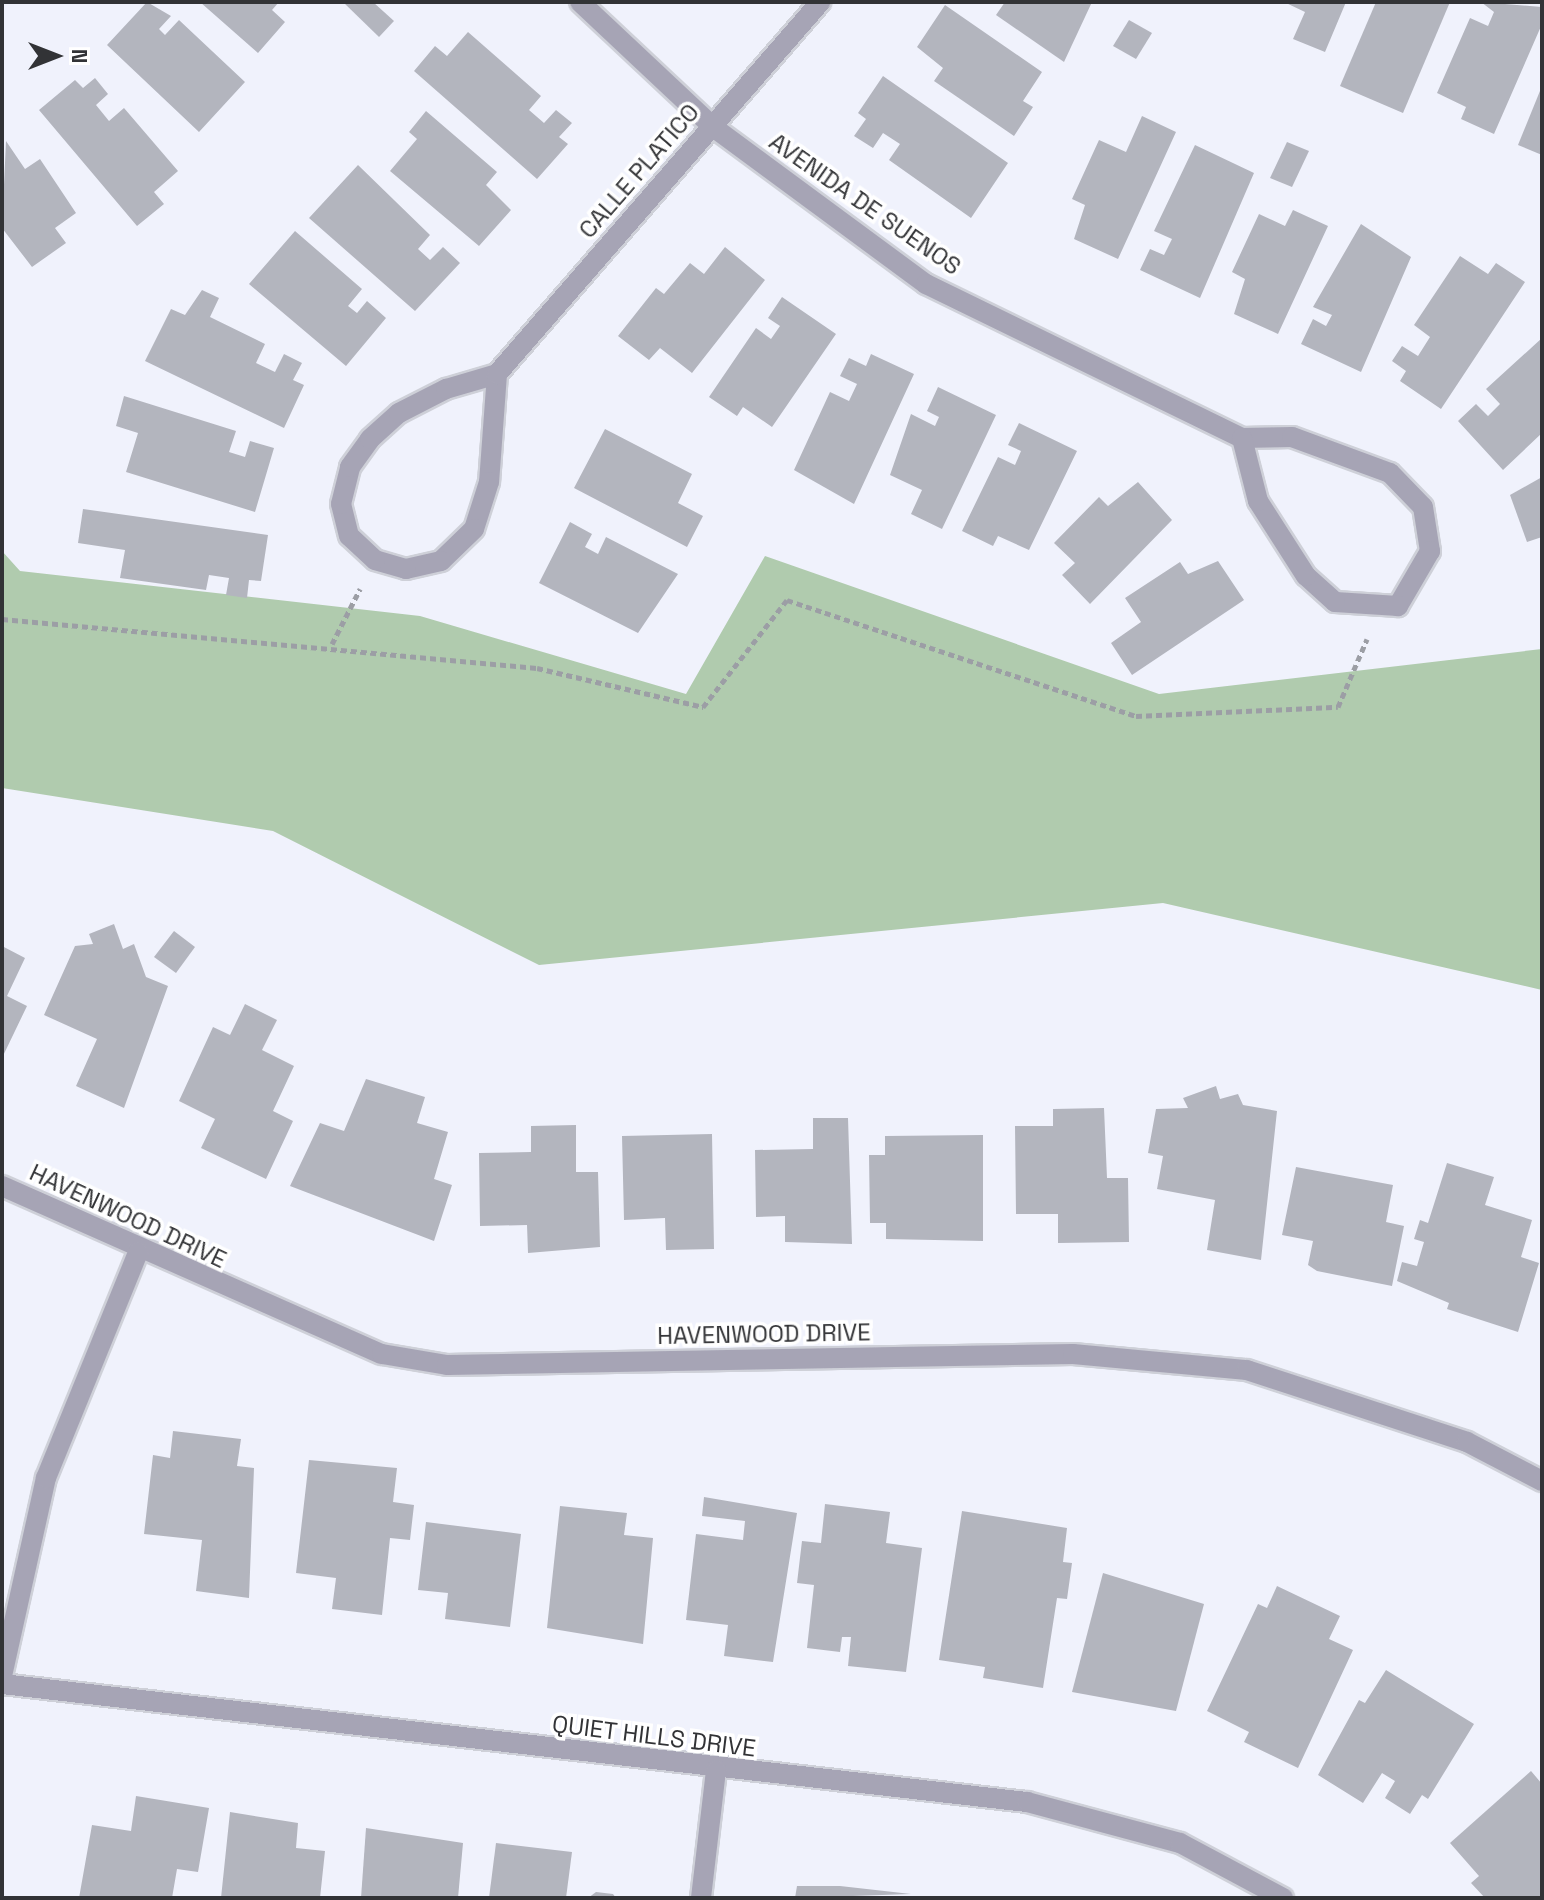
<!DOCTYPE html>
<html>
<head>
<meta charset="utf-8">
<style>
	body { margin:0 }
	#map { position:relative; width:1544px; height:1900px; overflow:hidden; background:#f0f2fc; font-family:"Space Grotesk",sans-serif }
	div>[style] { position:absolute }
	.green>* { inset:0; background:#b0cbae }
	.building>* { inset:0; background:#b3b5be }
	.path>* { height:5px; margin-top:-2.5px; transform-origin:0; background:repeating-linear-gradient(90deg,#9c9ea5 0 6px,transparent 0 10px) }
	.roads { filter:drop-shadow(2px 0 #ced0d8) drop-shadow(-2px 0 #ced0d8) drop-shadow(0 2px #ced0d8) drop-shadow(0 -2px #ced0d8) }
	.street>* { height:20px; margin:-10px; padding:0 10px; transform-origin:10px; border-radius:10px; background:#a6a4b5 }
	span { translate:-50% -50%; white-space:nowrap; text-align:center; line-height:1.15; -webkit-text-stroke:7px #fff; paint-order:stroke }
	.street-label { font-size:24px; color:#323336 }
	.frame { position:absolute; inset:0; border:4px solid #323336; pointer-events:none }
	.north { position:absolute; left:16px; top:16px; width:80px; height:80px; -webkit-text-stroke:6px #fff; paint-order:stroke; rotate:90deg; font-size:22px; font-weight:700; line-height:32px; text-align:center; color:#323336 }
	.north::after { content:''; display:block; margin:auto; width:28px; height:36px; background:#323336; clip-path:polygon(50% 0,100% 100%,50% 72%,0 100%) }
</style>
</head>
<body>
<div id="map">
	<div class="green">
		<div style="clip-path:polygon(2px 551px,20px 571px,420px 616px,686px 694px,765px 556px,1159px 694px,1542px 649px,1542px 990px,1163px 903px,539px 965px,273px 831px,2px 788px)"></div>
	</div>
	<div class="building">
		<div style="clip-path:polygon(147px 2px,171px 16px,159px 29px,165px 35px,179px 20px,245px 82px,199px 132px,107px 45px)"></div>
		<div style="clip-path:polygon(200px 2px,279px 2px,272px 10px,285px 22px,258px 53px)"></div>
		<div style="clip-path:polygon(343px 2px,373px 2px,394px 21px,379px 37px)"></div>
		<div style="clip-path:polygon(1005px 2px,1092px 2px,1064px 62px,996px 15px)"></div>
		<div style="clip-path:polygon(1284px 2px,1346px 2px,1325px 52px,1293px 39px,1305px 12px)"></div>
		<div style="clip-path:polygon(1376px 2px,1450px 2px,1403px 113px,1340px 86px)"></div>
		<div style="clip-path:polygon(1481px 2px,1542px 7px,1542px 24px,1494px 134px,1461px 119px,1466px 107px,1437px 93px,1470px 18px,1488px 26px,1494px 12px)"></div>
		<div style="clip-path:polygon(945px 5px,1042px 72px,1023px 101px,1033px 107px,1014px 136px,934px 81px,943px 68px,917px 47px)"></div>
		<div style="clip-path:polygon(1129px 20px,1152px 33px,1136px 59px,1113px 46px)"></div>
		<div style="clip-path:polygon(468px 32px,541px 96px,529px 110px,544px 123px,556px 110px,572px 123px,559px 137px,568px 144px,537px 179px,414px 71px,435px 46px,447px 56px)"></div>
		<div style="clip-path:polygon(883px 76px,1008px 163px,971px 218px,889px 160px,900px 144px,883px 133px,873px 148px,854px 136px,866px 119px,858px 113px)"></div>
		<div style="clip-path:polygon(95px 78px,108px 94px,96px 105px,109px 121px,124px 108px,178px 171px,154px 192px,164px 204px,137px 226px,39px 110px,75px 80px,83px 88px)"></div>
		<div style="clip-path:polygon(1542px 86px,1542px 155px,1518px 145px)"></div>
		<div style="clip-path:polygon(426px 111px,497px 172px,486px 185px,511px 210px,479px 246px,390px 171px,417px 139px,409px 132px)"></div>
		<div style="clip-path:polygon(1142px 116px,1176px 132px,1118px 259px,1074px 239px,1085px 205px,1072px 199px,1099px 140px,1126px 152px)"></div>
		<div style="clip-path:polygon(6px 141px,25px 169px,40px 159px,76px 213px,55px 228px,66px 243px,32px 267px,2px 228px)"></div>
		<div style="clip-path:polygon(1287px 142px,1309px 151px,1292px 187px,1270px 178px)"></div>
		<div style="clip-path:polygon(1195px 145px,1254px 173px,1200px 298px,1140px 270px,1150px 249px,1164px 255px,1172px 239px,1154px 231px)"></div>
		<div style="clip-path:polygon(358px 165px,430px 235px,418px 249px,430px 260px,443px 247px,460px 263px,415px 311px,309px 218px)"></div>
		<div style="clip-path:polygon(1293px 210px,1328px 226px,1278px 334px,1234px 314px,1245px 279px,1232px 272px,1259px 214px,1285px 226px)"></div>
		<div style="clip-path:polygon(1361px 224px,1411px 257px,1361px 372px,1301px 344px,1313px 319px,1326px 326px,1332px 315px,1313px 307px)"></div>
		<div style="clip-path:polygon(295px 231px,362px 289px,348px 306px,357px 313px,367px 301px,386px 318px,346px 366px,249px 284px)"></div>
		<div style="clip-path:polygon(725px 247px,765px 280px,692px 373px,660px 348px,649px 360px,618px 336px,656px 288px,664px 294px,690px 263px,704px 274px)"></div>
		<div style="clip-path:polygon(1460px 256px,1488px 274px,1496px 263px,1525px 282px,1441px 409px,1400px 381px,1406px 371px,1392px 361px,1402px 346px,1418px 356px,1430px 337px,1414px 325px)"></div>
		<div style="clip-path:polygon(202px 290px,219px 298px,210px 317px,265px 344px,256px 363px,275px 372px,284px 354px,302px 363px,293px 380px,304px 385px,284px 428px,145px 361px,171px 309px,185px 315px)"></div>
		<div style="clip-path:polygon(782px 297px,836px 334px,772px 427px,743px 407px,737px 416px,709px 397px,756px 328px,771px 339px,780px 326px,768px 318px)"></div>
		<div style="clip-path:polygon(1542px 338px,1542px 433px,1503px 470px,1458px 421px,1476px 404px,1488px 416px,1500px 404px,1486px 389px)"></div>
		<div style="clip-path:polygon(871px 354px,914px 374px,854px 504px,794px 470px,830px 392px,849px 401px,857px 384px,840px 376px,849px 358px,866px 366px)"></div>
		<div style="clip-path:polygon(938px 387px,996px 415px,942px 529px,911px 514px,922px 490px,890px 475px,911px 414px,935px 426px,939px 417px,927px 411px)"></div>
		<div style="clip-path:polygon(124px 396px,236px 431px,229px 452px,245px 457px,250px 441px,274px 448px,255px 512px,126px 472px,138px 433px,116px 426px)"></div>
		<div style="clip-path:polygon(1019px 423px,1077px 451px,1029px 550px,998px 536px,993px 546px,962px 531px,998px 457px,1015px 465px,1021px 451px,1008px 445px)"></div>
		<div style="clip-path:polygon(605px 429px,692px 474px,678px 503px,703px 516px,687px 547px,574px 488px)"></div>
		<div style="clip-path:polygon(1542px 477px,1542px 537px,1527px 542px,1510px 495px)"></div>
		<div style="clip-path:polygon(1138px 482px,1172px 520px,1090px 604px,1062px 575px,1075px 563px,1054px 543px,1099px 497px,1108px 506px)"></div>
		<div style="clip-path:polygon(83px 509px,268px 535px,261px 581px,249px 580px,247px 598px,226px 595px,229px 578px,209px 575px,206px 590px,120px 578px,125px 550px,78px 543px)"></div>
		<div style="clip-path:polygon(570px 522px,592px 534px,585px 547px,598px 554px,606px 537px,678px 574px,638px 633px,539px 583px)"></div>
		<div style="clip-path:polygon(1218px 561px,1244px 600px,1132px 675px,1111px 643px,1141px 622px,1125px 598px,1180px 562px,1188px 574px)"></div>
		<div style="clip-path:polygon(114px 924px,123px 949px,134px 944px,146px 977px,168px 986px,124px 1108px,76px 1086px,97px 1039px,44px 1015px,75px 946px,93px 944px,89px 934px)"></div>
		<div style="clip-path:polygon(174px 931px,195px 947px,176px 973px,154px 957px)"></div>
		<div style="clip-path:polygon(2px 946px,25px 958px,7px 996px,27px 1006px,2px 1058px)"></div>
		<div style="clip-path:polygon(245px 1004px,277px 1020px,262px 1050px,294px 1066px,273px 1111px,293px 1121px,266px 1179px,201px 1148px,215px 1119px,179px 1101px,213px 1027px,230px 1035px)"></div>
		<div style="clip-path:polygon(366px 1079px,425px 1097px,417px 1123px,448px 1132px,434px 1179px,452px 1185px,434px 1241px,290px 1186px,320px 1123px,344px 1131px)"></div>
		<div style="clip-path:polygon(1216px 1086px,1220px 1099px,1238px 1094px,1243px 1105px,1277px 1111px,1261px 1260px,1207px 1250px,1215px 1200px,1157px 1189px,1163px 1156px,1148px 1153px,1156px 1109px,1188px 1108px,1183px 1098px)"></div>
		<div style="clip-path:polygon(1104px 1108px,1107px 1178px,1128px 1178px,1129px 1242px,1058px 1243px,1058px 1214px,1016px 1214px,1015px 1126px,1053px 1126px,1053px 1109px)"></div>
		<div style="clip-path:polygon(813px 1118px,848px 1118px,852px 1244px,785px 1242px,785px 1216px,756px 1217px,755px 1150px,813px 1149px)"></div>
		<div style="clip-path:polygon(576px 1125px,576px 1172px,598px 1172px,600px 1247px,528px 1253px,527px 1225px,480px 1226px,479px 1153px,531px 1152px,531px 1126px)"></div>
		<div style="clip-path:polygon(712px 1134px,714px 1249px,666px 1250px,665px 1218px,624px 1220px,622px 1136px)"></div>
		<div style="clip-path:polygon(983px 1135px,983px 1241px,886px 1239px,886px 1223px,870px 1223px,869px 1155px,885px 1155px,885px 1136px)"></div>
		<div style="clip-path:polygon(1447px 1163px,1494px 1177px,1485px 1205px,1532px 1220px,1521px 1257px,1539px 1263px,1518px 1332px,1447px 1309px,1449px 1303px,1397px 1281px,1402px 1262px,1417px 1266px,1424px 1242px,1414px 1239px,1420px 1220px,1428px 1223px)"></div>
		<div style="clip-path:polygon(1296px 1167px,1393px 1185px,1386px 1222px,1404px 1226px,1392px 1286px,1317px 1271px,1308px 1265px,1313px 1241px,1282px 1235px)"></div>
		<div style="clip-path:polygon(173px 1431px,241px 1439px,237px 1466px,254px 1468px,249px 1598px,196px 1591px,202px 1540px,144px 1534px,153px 1455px,170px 1458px)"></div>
		<div style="clip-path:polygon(309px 1460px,397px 1468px,393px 1502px,414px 1505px,410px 1540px,390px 1538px,382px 1615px,332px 1609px,336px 1578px,296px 1573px)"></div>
		<div style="clip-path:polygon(704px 1497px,797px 1513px,773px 1662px,724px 1656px,728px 1625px,686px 1620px,696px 1534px,743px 1540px,745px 1521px,702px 1516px)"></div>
		<div style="clip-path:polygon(825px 1504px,890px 1512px,886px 1543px,922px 1548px,906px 1672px,848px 1666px,851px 1637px,842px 1637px,840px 1652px,807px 1648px,814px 1585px,797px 1583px,802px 1541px,821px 1543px)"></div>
		<div style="clip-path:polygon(560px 1506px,627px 1513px,624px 1535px,653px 1538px,643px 1644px,547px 1628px)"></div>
		<div style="clip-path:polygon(962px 1511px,1067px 1528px,1063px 1562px,1072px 1563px,1067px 1599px,1057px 1598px,1043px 1688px,983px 1678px,985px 1667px,939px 1660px)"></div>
		<div style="clip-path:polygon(426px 1522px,521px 1534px,510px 1627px,445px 1619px,448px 1593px,418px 1590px)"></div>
		<div style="clip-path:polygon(1103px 1573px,1204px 1604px,1176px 1711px,1072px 1692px)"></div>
		<div style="clip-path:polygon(1277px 1586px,1340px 1616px,1329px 1639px,1353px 1650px,1298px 1768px,1244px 1742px,1249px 1732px,1207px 1711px,1258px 1604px,1267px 1608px)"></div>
		<div style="clip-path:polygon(1386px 1670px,1474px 1724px,1428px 1799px,1422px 1795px,1410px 1814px,1385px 1798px,1395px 1781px,1382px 1773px,1363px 1803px,1318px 1775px,1359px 1700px,1365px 1703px)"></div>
		<div style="clip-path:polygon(1531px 1771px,1542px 1784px,1542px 1898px,1485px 1898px,1471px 1883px,1479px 1876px,1450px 1843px)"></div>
		<div style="clip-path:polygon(136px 1796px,209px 1808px,198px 1872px,177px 1869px,172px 1898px,79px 1898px,92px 1825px,131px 1831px)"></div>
		<div style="clip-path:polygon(230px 1812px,298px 1823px,296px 1848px,325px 1851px,320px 1898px,221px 1898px)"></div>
		<div style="clip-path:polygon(366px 1828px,463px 1843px,458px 1898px,361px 1898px)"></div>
		<div style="clip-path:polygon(496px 1843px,572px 1852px,566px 1898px,489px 1898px)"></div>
		<div style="clip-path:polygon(797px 1886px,840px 1886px,911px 1894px,795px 1898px)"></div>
		<div style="clip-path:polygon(596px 1892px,613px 1894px,616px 1898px,588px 1898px)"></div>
	</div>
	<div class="path">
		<div style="left:2px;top:619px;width:537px;rotate:5.23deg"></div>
		<div style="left:537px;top:668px;width:171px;rotate:13.2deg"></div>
		<div style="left:703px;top:707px;width:136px;rotate:-51.9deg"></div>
		<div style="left:787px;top:600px;width:368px;rotate:18.4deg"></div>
		<div style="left:1136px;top:716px;width:202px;rotate:-2.6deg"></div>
		<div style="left:1338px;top:707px;width:74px;rotate:-66.9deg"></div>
		<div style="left:332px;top:644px;width:62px;rotate:-63deg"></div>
	</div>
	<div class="roads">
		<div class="street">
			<div style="left:580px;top:2px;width:183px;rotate:43.2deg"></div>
			<div style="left:713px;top:127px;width:265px;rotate:36.4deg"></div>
			<div style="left:926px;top:284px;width:352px;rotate:26deg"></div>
			<div style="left:1242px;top:438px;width:50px;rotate:-1.1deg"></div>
			<div style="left:1292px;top:437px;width:104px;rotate:20.2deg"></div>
			<div style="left:1390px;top:473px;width:47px;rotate:45.9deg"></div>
			<div style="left:1423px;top:507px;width:45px;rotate:81deg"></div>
			<div style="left:1430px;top:551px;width:64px;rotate:120.2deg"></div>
			<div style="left:1398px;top:606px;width:63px;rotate:-176.4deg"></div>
			<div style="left:1335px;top:602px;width:39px;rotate:-138deg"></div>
			<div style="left:1306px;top:576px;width:89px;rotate:-122.6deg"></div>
			<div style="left:1258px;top:501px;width:65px;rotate:-104.3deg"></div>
			<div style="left:497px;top:374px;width:108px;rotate:94.2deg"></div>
			<div style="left:489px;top:482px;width:49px;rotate:107.7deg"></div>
			<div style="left:474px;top:529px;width:46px;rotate:135.9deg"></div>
			<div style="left:441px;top:561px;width:36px;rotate:167deg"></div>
			<div style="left:406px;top:569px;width:32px;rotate:-164deg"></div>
			<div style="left:375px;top:560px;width:35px;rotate:-137deg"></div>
			<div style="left:349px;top:536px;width:33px;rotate:-104deg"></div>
			<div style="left:341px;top:504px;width:38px;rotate:-76deg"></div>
			<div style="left:350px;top:467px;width:34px;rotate:-54deg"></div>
			<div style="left:370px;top:439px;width:39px;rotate:-42deg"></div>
			<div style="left:399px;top:413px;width:53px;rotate:-27.1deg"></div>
			<div style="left:446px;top:389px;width:53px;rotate:-16.4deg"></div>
			<div style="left:497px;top:374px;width:493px;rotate:-49deg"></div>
			<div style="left:2px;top:1186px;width:415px;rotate:23.9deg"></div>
			<div style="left:382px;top:1354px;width:66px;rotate:9.6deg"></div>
			<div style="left:447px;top:1365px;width:626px;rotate:-1.01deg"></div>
			<div style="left:1073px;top:1354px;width:175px;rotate:5.3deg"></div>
			<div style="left:1247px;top:1370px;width:231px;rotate:18.1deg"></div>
			<div style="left:1467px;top:1442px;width:85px;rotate:27.5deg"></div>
			<div style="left:2px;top:1676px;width:203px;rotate:-77.5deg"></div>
			<div style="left:46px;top:1478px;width:244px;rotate:-67.8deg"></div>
			<div style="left:2px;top:1684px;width:1032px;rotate:6.57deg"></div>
			<div style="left:1027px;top:1802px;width:158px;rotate:15deg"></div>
			<div style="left:1180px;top:1843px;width:117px;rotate:28.1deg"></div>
			<div style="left:701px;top:1898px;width:128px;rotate:-83.3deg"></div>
		</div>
	</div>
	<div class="street-label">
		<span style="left:639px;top:171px;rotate:-49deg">CALLE PLATICO</span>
		<span style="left:865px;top:204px;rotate:35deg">AVENIDA DE SUENOS</span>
		<span style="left:128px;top:1216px;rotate:25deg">HAVENWOOD DRIVE</span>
		<span style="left:764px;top:1334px;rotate:-1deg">HAVENWOOD DRIVE</span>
		<span style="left:654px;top:1736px;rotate:7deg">QUIET HILLS DRIVE</span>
	</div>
	<div class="frame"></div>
	<div class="north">N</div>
</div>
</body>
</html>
